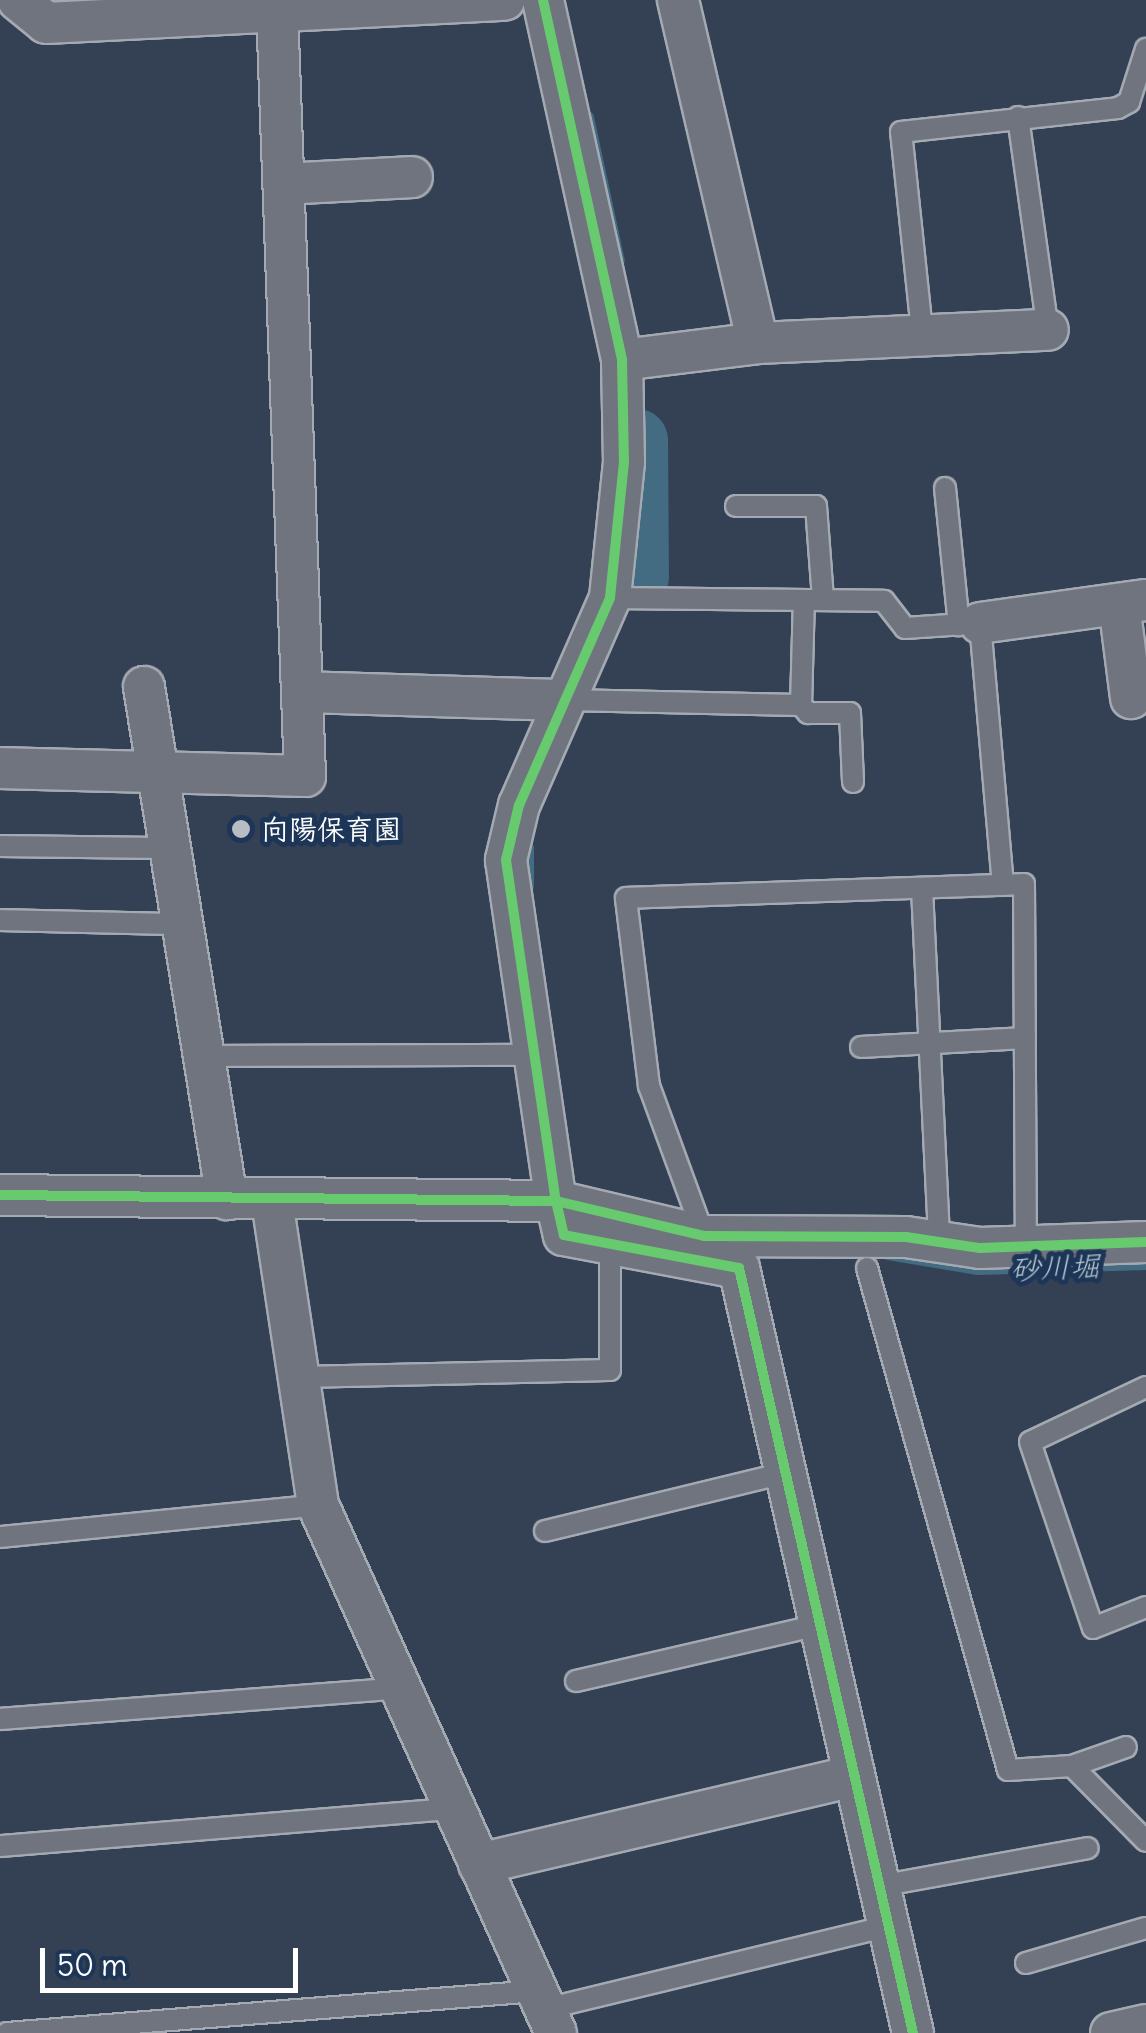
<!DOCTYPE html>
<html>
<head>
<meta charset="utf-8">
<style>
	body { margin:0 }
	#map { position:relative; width:1146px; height:2033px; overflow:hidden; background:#344154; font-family:Delius,"Klee One",sans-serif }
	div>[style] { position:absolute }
	.stream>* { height:10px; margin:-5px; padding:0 5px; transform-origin:5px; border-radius:5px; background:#436c83 }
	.river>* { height:62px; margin:-31px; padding:0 31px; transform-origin:31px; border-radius:31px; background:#436c83 }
	.roads { filter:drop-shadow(2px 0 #a4aab2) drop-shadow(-2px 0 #a4aab2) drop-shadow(0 2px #a4aab2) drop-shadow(0 -2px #a4aab2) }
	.lane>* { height:20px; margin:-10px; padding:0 10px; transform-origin:10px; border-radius:10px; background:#6f747e }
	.street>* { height:40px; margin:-20px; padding:0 20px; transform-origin:20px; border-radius:20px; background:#6f747e }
	.cycleway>* { height:10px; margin:-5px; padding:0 5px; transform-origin:5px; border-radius:5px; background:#67ca6e }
	.dots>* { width:28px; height:28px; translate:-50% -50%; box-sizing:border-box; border:5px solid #1d3557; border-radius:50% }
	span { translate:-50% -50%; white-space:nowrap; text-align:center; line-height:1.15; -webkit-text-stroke:10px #1d3557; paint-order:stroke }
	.poi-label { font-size:28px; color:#fff; font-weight:700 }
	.left { translate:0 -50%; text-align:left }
	.water-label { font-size:30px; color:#b4c6cf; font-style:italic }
	.scale { position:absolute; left:40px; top:1948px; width:258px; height:45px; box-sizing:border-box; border:5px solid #fff; border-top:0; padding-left:12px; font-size:30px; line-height:35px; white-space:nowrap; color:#fff; -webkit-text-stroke:8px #1d3557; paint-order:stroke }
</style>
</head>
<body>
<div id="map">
	<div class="stream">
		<div style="left:589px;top:117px;width:147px;rotate:77.9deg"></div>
		<div style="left:529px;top:848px;width:38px;rotate:90deg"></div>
		<div style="left:888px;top:1255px;width:91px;rotate:9.5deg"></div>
		<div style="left:978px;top:1270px;width:168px;rotate:-1.7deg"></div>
	</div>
	<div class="river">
		<div style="left:637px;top:440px;width:137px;rotate:89.6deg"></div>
	</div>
	<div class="roads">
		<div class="lane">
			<div style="left:1018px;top:117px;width:215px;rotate:82deg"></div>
			<div style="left:922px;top:331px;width:200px;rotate:-96deg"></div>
			<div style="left:901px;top:132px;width:218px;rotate:-6.3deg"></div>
			<div style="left:1118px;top:108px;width:13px;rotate:-29deg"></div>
			<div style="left:1129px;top:102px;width:56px;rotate:-72.2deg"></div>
			<div style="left:945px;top:488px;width:138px;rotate:84.2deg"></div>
			<div style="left:736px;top:506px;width:80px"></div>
			<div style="left:816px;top:506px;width:94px;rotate:85.7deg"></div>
			<div style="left:610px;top:598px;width:274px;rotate:0.6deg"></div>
			<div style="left:884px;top:601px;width:34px;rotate:52deg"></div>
			<div style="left:905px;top:628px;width:75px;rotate:-3.8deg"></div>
			<div style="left:980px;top:623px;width:263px;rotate:85deg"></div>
			<div style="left:564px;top:700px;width:237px;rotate:1.2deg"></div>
			<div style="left:801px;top:705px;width:105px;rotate:-88.4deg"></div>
			<div style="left:801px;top:705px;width:11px;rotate:49deg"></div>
			<div style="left:808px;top:713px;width:42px"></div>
			<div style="left:850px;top:713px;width:69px;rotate:87.5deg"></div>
			<div style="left:0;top:846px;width:171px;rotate:0.7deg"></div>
			<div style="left:922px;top:889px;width:353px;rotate:87.2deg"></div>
			<div style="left:0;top:920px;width:183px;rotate:1.3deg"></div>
			<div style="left:861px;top:1047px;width:164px;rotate:-3.1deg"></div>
			<div style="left:206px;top:1056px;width:326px;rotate:-0.2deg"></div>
			<div style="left:704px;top:1236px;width:160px;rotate:-110.1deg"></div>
			<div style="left:649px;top:1086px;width:189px;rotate:-97deg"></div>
			<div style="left:626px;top:898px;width:398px;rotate:-2deg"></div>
			<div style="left:1024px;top:884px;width:362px;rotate:89.7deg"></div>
			<div style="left:867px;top:1268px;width:521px;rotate:74.31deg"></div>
			<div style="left:1008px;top:1770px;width:64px;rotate:-3.6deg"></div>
			<div style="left:1072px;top:1766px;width:105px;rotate:45.4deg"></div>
			<div style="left:300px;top:1377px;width:310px;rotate:-1.3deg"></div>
			<div style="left:610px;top:1370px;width:125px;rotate:-90deg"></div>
			<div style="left:1146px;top:1387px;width:128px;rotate:154.6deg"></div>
			<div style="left:1030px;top:1442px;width:196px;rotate:71.3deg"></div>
			<div style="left:1093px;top:1628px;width:57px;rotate:-21.6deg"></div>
			<div style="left:545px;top:1531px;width:246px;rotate:-13.6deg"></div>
			<div style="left:0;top:1537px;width:320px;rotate:-5.7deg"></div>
			<div style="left:576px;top:1681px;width:249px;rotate:-13deg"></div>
			<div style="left:0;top:1719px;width:401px;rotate:-4.4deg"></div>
			<div style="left:1072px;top:1766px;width:57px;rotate:-19.4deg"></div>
			<div style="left:0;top:1846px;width:456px;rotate:-4.7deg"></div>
			<div style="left:879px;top:1886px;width:212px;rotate:-10.3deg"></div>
			<div style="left:1026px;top:1963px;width:125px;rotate:-16.3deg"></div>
			<div style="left:545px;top:2009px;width:354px;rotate:-13.6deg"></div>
			<div style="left:7px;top:2033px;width:532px;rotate:-4.53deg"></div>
		</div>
		<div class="street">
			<div style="left:18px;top:0;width:36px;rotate:39deg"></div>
			<div style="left:46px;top:23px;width:459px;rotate:-2.9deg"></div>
			<div style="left:543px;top:0;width:369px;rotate:77.6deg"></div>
			<div style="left:622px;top:360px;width:102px;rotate:88.9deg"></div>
			<div style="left:624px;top:462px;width:137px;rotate:95.9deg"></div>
			<div style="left:610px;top:598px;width:226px;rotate:113.7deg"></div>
			<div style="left:519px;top:805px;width:57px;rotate:103.3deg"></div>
			<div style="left:506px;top:860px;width:345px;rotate:81.7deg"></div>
			<div style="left:556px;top:1201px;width:35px;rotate:77deg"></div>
			<div style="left:564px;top:1235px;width:178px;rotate:10.7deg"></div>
			<div style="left:739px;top:1268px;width:785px;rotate:77.19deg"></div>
			<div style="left:678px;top:0;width:352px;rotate:76.9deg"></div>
			<div style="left:284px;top:184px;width:128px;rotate:-3.1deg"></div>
			<div style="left:622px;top:360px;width:137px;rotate:-7.1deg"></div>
			<div style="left:758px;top:343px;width:290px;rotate:-2.6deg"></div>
			<div style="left:1119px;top:604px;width:95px;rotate:82.7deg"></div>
			<div style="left:980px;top:623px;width:168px;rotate:-7.9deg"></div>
			<div style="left:144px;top:687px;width:519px;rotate:80.79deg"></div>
			<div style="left:303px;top:692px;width:261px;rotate:1.8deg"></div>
			<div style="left:0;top:768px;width:305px;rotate:1.5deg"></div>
			<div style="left:305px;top:776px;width:767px;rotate:-92.09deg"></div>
			<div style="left:0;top:1195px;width:556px;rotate:0.62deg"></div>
			<div style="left:556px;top:1201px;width:152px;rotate:13.3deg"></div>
			<div style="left:704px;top:1236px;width:202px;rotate:0.3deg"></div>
			<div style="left:906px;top:1237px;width:75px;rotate:8.5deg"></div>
			<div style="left:980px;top:1248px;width:166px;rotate:-2.1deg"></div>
			<div style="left:272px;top:1201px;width:307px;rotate:81.4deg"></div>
			<div style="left:318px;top:1505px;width:579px;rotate:65.74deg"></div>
			<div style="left:479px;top:1864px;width:385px;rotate:-13.2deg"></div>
			<div style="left:1111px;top:2033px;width:36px;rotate:-13deg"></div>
		</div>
	</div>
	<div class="cycleway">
		<div style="left:543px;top:0;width:369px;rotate:77.6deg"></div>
		<div style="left:622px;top:360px;width:102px;rotate:88.9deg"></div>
		<div style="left:624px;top:462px;width:137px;rotate:95.9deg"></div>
		<div style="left:610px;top:598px;width:226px;rotate:113.7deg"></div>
		<div style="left:519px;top:805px;width:57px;rotate:103.3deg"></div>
		<div style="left:506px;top:860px;width:345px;rotate:81.7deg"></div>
		<div style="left:556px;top:1201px;width:35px;rotate:77deg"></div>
		<div style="left:564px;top:1235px;width:178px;rotate:10.7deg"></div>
		<div style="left:739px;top:1268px;width:785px;rotate:77.19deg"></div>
		<div style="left:0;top:1195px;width:556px;rotate:0.62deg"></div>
		<div style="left:556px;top:1201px;width:152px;rotate:13.3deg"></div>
		<div style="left:704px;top:1236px;width:202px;rotate:0.3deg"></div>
		<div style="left:906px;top:1237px;width:75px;rotate:8.5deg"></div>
		<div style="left:980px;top:1248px;width:166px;rotate:-2.1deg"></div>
	</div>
	<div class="dots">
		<div style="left:241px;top:829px;background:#b8bcc3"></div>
	</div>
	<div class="poi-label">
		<span class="left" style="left:261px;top:829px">向陽保育園</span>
	</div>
	<div class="water-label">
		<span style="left:1055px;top:1267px;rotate:-2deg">砂川堀</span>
	</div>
	<div class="scale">50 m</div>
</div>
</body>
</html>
